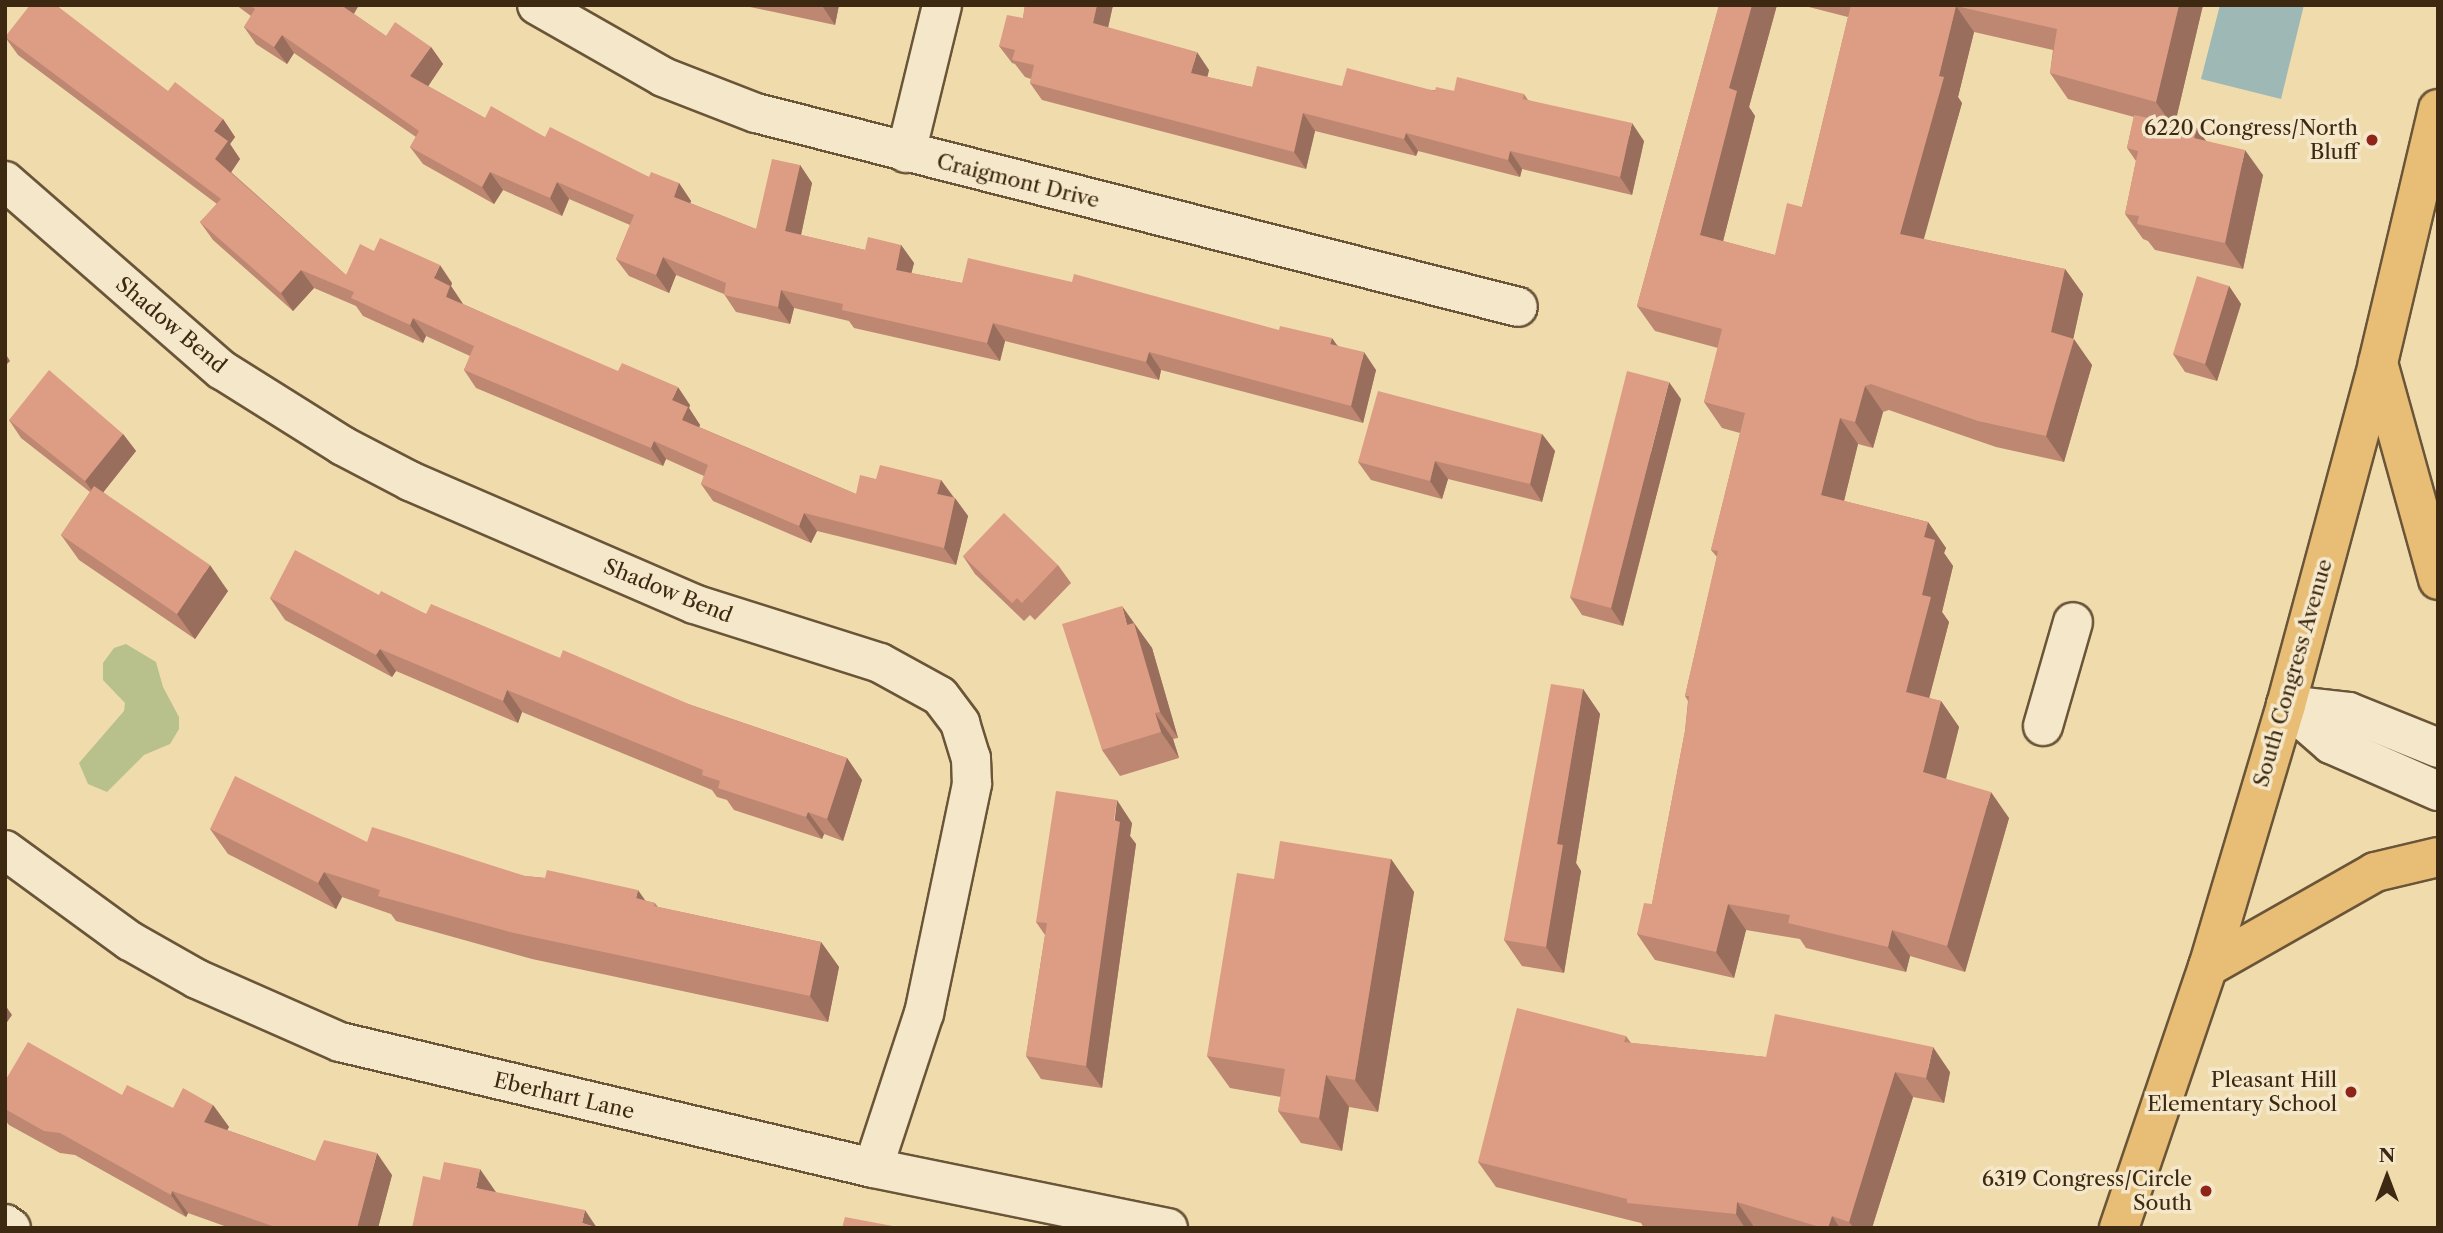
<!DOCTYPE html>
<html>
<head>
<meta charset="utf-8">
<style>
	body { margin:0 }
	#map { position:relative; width:2443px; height:1233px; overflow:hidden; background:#f0dbad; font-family:"Libre Caslon Text",serif }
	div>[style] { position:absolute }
	.green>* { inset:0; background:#b8c08b }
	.water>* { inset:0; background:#9eb8b5 }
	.roads { filter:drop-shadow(2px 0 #6a5538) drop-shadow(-2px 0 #6a5538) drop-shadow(0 2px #6a5538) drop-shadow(0 -2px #6a5538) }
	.minor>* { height:38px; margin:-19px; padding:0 19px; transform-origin:19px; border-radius:19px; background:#f5e8ca }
	.major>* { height:38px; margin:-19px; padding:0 19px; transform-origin:19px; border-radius:19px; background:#e8be76 }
	.wall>* { inset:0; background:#bd8772 }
	.shaded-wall>* { inset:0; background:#9a6e5c }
	.building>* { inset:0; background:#dc9d84 }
	.dots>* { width:19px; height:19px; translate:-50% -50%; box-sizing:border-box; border:4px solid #f5e8ca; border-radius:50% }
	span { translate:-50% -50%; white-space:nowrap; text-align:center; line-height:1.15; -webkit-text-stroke:7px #f5e8ca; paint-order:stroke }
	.poi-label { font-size:21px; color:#3d2811 }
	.right { translate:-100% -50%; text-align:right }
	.street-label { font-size:21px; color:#3d2811 }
	.frame { position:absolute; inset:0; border:7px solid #3d2811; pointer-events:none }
	.north { position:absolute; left:2352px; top:1142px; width:70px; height:70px; -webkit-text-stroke:5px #f5e8ca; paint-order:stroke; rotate:0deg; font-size:19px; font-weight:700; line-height:28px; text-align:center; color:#3d2811 }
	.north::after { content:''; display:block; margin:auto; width:24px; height:32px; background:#3d2811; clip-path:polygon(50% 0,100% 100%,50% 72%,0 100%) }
</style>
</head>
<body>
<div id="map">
	<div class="green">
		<div style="clip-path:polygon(126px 644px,156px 662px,163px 687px,179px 717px,179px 729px,170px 744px,144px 755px,107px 792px,88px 784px,79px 763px,124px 711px,125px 703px,103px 680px,103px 663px,114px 648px)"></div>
	</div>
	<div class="water">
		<div style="clip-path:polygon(2220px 5px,2304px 5px,2281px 99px,2201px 79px)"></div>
	</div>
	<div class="roads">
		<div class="minor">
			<div style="left:537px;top:5px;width:145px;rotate:29.7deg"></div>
			<div style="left:663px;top:77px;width:100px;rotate:21.2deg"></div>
			<div style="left:756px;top:113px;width:786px;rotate:14.28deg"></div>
			<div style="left:906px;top:153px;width:152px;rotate:-76.3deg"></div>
			<div style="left:5px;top:181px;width:288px;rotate:41.1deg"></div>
			<div style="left:222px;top:370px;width:143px;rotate:32.1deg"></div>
			<div style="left:343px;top:446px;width:76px;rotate:27.6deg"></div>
			<div style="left:410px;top:481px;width:309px;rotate:23.4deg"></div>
			<div style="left:694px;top:604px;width:195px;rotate:17.6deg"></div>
			<div style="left:880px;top:663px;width:68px;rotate:28.8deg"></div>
			<div style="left:940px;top:696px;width:34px;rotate:53deg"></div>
			<div style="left:960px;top:723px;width:37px;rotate:73deg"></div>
			<div style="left:971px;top:758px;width:26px;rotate:88deg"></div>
			<div style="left:972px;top:784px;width:234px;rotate:101.8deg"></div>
			<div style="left:924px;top:1013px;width:163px;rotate:108.2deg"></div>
			<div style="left:2286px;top:705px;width:60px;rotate:40.9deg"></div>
			<div style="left:2331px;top:744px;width:117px;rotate:23.7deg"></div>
			<div style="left:2286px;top:705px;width:63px;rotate:6.3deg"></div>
			<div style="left:2349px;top:712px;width:96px;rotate:22deg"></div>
			<div style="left:2043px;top:726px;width:108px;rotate:-73.9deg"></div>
			<div style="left:5px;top:850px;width:155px;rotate:36.1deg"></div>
			<div style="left:130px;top:941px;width:77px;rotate:29.6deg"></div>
			<div style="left:197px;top:979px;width:156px;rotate:23.8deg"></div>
			<div style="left:340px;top:1042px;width:548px;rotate:13.3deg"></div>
			<div style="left:873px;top:1168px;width:301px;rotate:11.5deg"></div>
			<div style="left:5px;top:1224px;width:7px;rotate:34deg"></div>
		</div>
		<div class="major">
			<div style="left:2378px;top:363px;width:225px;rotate:74.5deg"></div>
			<div style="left:2208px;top:967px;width:192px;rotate:-29.6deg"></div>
			<div style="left:2375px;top:872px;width:65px;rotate:-13.4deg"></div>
			<div style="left:2119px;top:1228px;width:276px;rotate:-71.2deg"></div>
			<div style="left:2208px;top:967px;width:273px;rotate:-73.4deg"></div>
			<div style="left:2286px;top:705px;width:354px;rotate:-74.9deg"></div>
			<div style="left:2378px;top:363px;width:261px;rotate:-76.7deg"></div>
		</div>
	</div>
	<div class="wall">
		<div style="clip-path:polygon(236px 5px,359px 5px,354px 14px,386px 36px,431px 47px,443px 64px,428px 86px,485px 118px,545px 137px,649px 177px,679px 183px,691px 201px,690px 203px,756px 229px,800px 165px,812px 183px,801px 235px,865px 250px,901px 245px,914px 263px,911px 273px,962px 283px,1337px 345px,1376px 370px,1363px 423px,1161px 370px,1159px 380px,1005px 341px,1000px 361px,854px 328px,849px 321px,794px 308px,790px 324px,736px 312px,724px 294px,676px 275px,669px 293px,629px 276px,616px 259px,630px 225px,569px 199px,562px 216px,503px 190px,494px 204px,423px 164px,410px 147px,416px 137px,294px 53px,287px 64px,256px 44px,244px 27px,251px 16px)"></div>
		<div style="clip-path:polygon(749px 5px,839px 5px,835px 25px,750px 7px)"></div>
		<div style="clip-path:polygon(1025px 5px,1113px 5px,1108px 28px,1209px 70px,1207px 77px,1252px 87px,1342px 86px,1524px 94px,1528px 100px,1644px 141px,1632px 195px,1522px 169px,1520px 177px,1418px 151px,1416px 156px,1315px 131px,1306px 169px,1042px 100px,1030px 83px,1031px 79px,1025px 77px,1015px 64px,1012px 63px,999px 46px,1023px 18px)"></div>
		<div style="clip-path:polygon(1719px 5px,1777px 5px,1749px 107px,1755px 116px,1723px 241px,1775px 255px,1802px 207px,1848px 17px,1801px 5px,2203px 5px,2175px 123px,2263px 175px,2243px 269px,2155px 250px,2148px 241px,2143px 239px,2125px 214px,2136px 161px,2127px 148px,2134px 117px,2068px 99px,2050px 73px,2053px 50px,1974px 32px,1958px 97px,1962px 103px,1923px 239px,2065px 269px,2083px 294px,2073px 339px,2092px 365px,2064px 462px,1996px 447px,1889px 410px,1883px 412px,1873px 448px,1858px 444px,1844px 501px,1928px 522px,1946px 548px,1944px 553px,1953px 566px,1942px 612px,1949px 622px,1929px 698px,1941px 701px,1959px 727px,1946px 779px,2009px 818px,1965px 972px,1910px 956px,1906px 972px,1806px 948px,1800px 939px,1746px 930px,1734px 978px,1655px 960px,1637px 934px,1652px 904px,1685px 731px,1688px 701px,1685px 696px,1717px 557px,1711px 550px,1740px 433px,1722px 428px,1704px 402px,1718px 348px,1655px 331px,1637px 306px)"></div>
		<div style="clip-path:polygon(5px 37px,168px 91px,223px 119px,235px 137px,230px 144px,240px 159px,231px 172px,346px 275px,374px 251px,452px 283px,451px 286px,463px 304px,690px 405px,689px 408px,700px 425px,699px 427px,856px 494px,876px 479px,941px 480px,968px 516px,956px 565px,817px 531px,811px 543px,713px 501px,701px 484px,704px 476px,666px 459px,663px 466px,476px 388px,464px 370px,470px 356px,426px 336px,423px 343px,363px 316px,356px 306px,314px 288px,293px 311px,213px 240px,200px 222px,217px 204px,18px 55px)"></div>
		<div style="clip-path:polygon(2229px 286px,2241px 304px,2217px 381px,2185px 372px,2173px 354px)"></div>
		<div style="clip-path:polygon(1681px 399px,1623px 626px,1582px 615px,1570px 597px)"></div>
		<div style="clip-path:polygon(9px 420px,123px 434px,136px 451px,103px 492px,228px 591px,195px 639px,79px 560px,61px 535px,90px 492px,21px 438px)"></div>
		<div style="clip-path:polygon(1542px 434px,1555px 451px,1542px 502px,1448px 479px,1442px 499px,1371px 480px,1358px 462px)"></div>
		<div style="clip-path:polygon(963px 556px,1058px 565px,1071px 583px,1035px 620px,1030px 615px,1024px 621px,975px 574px)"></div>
		<div style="clip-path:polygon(379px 595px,426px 614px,560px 658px,691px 705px,847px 758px,862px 780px,843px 841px,824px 834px,822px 839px,734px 810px,727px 800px,717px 797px,712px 790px,522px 712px,518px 723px,396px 671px,392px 677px,285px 620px,270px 598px)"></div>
		<div style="clip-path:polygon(1133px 623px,1152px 648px,1178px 738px,1173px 739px,1179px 758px,1120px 776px,1102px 750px)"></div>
		<div style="clip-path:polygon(1583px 689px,1600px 714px,1576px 863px,1581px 871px,1564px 973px,1522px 966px,1504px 940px)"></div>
		<div style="clip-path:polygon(1132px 823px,1130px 836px,1136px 844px,1102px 1088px,1041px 1079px,1026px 1056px,1045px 935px,1036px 922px)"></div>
		<div style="clip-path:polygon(210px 829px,367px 842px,525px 876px,545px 878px,655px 903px,658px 907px,821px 942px,839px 967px,828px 1022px,532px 959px,396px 921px,391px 914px,342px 897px,336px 909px,228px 854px)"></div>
		<div style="clip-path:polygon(1391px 859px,1414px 892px,1378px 1112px,1349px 1107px,1342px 1151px,1301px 1143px,1278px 1111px,1281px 1097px,1230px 1088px,1207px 1056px,1274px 879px)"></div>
		<div style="clip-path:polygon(1626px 1036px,1631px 1043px,1766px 1057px,1950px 1072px,1944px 1103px,1913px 1097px,1872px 1228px,1758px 1228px,1754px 1227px,1754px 1228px,1644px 1228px,1641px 1223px,1496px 1187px,1478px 1162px)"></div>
		<div style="clip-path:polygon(5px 1081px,122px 1095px,173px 1108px,213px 1105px,229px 1127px,227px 1130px,315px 1161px,392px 1175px,378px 1228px,230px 1228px,188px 1213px,186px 1217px,75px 1155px,60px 1153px,9px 1125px,5px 1120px)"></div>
	</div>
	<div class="shaded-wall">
		<div style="clip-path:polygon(339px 5px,359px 5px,349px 21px)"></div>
		<div style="clip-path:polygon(823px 5px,839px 5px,835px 25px,823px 7px)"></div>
		<div style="clip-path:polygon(1097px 5px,1113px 5px,1105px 41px,1093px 23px)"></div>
		<div style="clip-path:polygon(1752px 5px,1777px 5px,1749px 107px,1755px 116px,1718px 261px,1700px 235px,1729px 88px)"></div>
		<div style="clip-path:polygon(2179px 5px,2203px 5px,2174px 128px,2156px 102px)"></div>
		<div style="clip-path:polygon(1956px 6px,1974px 32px,1958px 97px,1962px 103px,1918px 260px,1900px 234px)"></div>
		<div style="clip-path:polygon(282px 35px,294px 53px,287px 64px,274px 47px)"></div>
		<div style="clip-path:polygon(431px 47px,443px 64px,423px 94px,410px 76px)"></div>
		<div style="clip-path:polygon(1197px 52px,1209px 70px,1204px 91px,1191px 73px)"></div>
		<div style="clip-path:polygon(1303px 113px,1315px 131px,1306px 169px,1294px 152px)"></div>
		<div style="clip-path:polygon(223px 119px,235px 137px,230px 144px,240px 159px,228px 177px,215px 159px,214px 131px)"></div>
		<div style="clip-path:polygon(1632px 123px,1644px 141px,1632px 195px,1620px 177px)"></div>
		<div style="clip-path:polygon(2197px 128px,2215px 154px,2194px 138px)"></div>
		<div style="clip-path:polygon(1406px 133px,1418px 151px,1416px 156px,1404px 139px)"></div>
		<div style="clip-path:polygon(2245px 150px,2263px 175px,2243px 269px,2225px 243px)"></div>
		<div style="clip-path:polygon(1510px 151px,1522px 169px,1520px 177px,1508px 160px)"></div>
		<div style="clip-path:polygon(800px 165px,812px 183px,798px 249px,785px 231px)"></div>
		<div style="clip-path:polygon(490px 172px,503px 190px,494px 204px,482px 187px)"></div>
		<div style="clip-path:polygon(557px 182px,569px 199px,562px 216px,550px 198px)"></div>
		<div style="clip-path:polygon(679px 183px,691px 201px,686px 214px,674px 197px)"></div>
		<div style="clip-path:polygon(901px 245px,914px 263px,908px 287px,896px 270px)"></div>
		<div style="clip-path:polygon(663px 257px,676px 275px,669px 293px,656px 275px)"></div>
		<div style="clip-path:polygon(440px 265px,452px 283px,451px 286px,463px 304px,446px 297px,434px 278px)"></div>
		<div style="clip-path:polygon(2065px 269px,2083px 294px,2070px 354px,2074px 339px,2092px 365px,2064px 462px,2046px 436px,2051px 332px)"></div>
		<div style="clip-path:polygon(301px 270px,314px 288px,293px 311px,281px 293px)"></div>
		<div style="clip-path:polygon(2229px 286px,2241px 304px,2217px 381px,2205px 364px)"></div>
		<div style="clip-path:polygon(781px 290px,794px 308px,790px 324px,778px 307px)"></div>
		<div style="clip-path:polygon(413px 318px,426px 336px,423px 343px,410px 325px)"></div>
		<div style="clip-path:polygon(993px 323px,1005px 341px,1000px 361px,987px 343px)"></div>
		<div style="clip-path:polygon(1332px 338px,1344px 355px,1330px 344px)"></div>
		<div style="clip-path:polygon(1149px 352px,1161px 370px,1159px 380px,1146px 362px)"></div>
		<div style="clip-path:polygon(1364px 352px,1376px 370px,1363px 423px,1351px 406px)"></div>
		<div style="clip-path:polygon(5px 353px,10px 361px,5px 366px)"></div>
		<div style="clip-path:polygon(1669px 382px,1681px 399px,1623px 626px,1611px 608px)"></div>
		<div style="clip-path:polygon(1865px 386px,1883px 412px,1873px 448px,1855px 422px)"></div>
		<div style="clip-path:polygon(678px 387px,690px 405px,689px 408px,700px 425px,695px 438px,682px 420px,672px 400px)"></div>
		<div style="clip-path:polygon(1840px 418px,1858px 444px,1839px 521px,1821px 495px)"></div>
		<div style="clip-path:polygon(123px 434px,136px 451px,98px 499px,85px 481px)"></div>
		<div style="clip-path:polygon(1542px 434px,1555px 451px,1542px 502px,1530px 484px)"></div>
		<div style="clip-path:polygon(654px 441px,666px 459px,663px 466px,651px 448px)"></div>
		<div style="clip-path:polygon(1435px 461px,1448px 479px,1442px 499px,1430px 481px)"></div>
		<div style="clip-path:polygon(941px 480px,953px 497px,937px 494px)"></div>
		<div style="clip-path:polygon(955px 498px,968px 516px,956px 565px,944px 548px)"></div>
		<div style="clip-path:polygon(804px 513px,817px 531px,811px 543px,799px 526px)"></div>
		<div style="clip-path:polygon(1928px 522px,1946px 548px,1944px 553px,1953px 566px,1942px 612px,1949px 622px,1924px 718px,1906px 692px,1924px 537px)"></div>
		<div style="clip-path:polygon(210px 565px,228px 591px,195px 639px,177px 614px)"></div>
		<div style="clip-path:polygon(1122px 606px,1152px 648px,1178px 738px,1160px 712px,1127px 625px)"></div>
		<div style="clip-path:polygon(380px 649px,396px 671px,392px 677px,376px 655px)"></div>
		<div style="clip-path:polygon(1583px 689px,1600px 714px,1576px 863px,1581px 871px,1564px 973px,1546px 947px,1557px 844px)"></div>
		<div style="clip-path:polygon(507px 690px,522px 712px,518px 723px,503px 701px)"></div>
		<div style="clip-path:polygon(1941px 701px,1959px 727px,1941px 798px,1923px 772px)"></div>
		<div style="clip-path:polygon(1155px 713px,1173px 739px,1179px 758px,1161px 732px)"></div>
		<div style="clip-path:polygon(847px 758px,862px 780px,843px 841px,827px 819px)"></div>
		<div style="clip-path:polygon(1991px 792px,2009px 818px,1965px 972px,1947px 946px)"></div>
		<div style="clip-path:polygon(1117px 800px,1132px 823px,1130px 836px,1136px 844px,1102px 1088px,1086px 1066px)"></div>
		<div style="clip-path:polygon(808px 812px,824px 834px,822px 839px,806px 817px)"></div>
		<div style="clip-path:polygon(1391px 859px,1414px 892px,1378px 1112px,1355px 1080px)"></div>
		<div style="clip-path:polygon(324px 872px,342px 897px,336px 909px,318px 883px)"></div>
		<div style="clip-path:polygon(638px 890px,656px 916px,636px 898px)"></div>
		<div style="clip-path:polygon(1728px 904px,1746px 930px,1734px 978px,1716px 952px)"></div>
		<div style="clip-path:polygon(1892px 930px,1910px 956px,1906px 972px,1888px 947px)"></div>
		<div style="clip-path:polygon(821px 942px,839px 967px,828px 1022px,810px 996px)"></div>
		<div style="clip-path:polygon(5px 1005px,12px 1015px,5px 1025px)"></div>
		<div style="clip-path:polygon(1933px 1047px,1950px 1072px,1944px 1103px,1926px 1078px)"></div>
		<div style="clip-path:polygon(1895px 1072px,1913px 1097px,1872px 1228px,1854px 1228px,1849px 1222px)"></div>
		<div style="clip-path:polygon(1326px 1075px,1349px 1107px,1342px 1151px,1319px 1118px)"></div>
		<div style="clip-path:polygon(213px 1105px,229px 1127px,219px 1144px,204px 1122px)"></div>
		<div style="clip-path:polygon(377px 1153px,392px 1175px,378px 1228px,357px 1228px)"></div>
		<div style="clip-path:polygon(480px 1169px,498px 1195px,476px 1188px)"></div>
		<div style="clip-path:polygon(172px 1191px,188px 1213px,186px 1217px,171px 1195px)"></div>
		<div style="clip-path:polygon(1737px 1202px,1754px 1227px,1754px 1228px,1745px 1228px,1736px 1214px)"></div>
		<div style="clip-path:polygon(585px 1210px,597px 1228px,582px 1223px)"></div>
		<div style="clip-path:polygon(1832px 1216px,1840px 1228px,1828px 1228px)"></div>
	</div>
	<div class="building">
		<div style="clip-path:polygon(30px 5px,56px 5px,168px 91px,175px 82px,223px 119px,214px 131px,228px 141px,215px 159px,346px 275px,360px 244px,374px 251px,380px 238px,440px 265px,434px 278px,450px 286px,446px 297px,618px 371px,622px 363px,678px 387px,672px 400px,688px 407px,682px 420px,856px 494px,860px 475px,876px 479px,880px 465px,941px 480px,937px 494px,955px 498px,944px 548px,804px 513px,799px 526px,701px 484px,708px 465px,654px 441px,651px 448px,464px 370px,474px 346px,413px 318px,410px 325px,351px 298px,354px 292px,301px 270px,281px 293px,200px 222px,221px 199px,5px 37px)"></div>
		<div style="clip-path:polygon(249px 5px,341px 5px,386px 36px,395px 22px,431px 47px,410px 76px,485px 118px,491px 106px,545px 137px,550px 127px,649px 177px,651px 172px,679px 183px,674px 197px,756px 229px,772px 159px,800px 165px,785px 231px,865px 250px,868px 237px,901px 245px,896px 270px,962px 283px,968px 258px,1072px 282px,1074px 274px,1279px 330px,1280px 326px,1332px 338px,1330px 344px,1364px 352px,1351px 406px,1149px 352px,1146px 362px,993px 323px,987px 343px,842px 310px,843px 304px,781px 290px,778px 307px,724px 295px,726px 283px,663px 257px,656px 275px,616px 259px,634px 215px,557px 182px,550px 198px,490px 172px,482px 187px,410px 147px,419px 131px,282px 35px,274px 47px,244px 27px,255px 9px)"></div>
		<div style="clip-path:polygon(1025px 5px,1097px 5px,1093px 23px,1197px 52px,1191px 73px,1252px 87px,1257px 66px,1342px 86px,1347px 68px,1435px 91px,1436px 87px,1454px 91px,1457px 77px,1524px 94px,1523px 99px,1632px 123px,1620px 177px,1510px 151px,1508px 160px,1406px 133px,1404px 139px,1303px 113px,1294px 152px,1030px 83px,1034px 65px,1012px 60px,1015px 50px,999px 46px,1007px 15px,1023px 18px)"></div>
		<div style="clip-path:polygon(1719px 5px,1752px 5px,1729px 88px,1737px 91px,1700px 235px,1775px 255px,1787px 203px,1802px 207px,1851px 5px,2179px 5px,2156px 102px,2050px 73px,2057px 29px,1956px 6px,1939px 76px,1944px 77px,1900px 234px,2065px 269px,2051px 332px,2074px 339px,2046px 436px,1978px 421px,1871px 384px,1865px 386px,1855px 422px,1840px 418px,1821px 495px,1928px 522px,1924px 537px,1935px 540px,1922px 595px,1931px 597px,1906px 692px,1941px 701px,1923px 772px,1991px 792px,1947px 946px,1892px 930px,1888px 947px,1788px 923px,1790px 915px,1728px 904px,1716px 952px,1637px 934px,1644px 903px,1652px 904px,1685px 731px,1689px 696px,1685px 696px,1718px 551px,1711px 550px,1745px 413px,1704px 402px,1722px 329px,1637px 306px)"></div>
		<div style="clip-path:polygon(2134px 115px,2197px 128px,2194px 138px,2245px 150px,2225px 243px,2137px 224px,2139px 216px,2125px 214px,2138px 151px,2127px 148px)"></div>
		<div style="clip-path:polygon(2197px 276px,2229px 286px,2205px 364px,2173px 354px)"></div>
		<div style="clip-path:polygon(49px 370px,123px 434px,85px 481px,9px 420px)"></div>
		<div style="clip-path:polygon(1627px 371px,1669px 382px,1611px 608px,1570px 597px)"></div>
		<div style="clip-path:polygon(1378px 391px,1542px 434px,1530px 484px,1435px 461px,1430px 481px,1358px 462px)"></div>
		<div style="clip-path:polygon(94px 486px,210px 565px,177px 614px,61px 535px)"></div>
		<div style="clip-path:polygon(1004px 513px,1058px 565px,1022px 603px,1017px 598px,1012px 603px,963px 556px)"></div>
		<div style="clip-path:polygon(295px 550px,379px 595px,381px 591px,426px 614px,431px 604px,560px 658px,563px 650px,691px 705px,847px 758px,827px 819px,808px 812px,806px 817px,718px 788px,720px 781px,702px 775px,703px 770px,507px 690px,503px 701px,380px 649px,376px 655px,270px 598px)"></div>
		<div style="clip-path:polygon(1122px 606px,1127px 625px,1134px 623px,1160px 712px,1155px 713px,1161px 732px,1102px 750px,1062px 624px)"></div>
		<div style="clip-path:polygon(1551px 684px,1583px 689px,1557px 844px,1563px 845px,1546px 947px,1504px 940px)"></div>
		<div style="clip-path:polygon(235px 776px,367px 842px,372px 827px,525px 876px,545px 878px,547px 870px,638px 890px,636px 898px,655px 903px,654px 906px,821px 942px,810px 996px,514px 933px,378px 896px,380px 890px,324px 872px,318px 883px,210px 829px)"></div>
		<div style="clip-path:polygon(1056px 791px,1117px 800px,1114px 820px,1120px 822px,1086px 1066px,1026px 1056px,1047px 923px,1036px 922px)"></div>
		<div style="clip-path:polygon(1280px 841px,1391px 859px,1355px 1080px,1326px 1075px,1319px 1118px,1278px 1111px,1285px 1069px,1207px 1056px,1237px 873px,1274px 879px)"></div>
		<div style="clip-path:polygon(1517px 1008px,1626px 1036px,1624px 1042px,1766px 1057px,1775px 1014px,1933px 1047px,1926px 1078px,1895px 1072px,1849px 1222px,1832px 1216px,1828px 1228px,1823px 1228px,1737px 1202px,1736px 1214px,1627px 1203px,1627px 1199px,1478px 1162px)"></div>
		<div style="clip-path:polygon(28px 1042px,122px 1095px,127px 1085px,173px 1108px,183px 1088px,213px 1105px,204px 1122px,315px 1161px,324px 1140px,377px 1153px,357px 1228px,278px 1228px,172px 1191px,171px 1195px,60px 1133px,44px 1131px,5px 1109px,5px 1081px)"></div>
		<div style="clip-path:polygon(444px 1162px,480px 1169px,476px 1188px,585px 1210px,582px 1223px,600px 1228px,412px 1228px,423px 1176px,440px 1180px)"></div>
		<div style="clip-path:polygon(845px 1217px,903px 1228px,842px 1228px)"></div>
	</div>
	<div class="dots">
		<div style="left:2372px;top:140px;background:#8f2418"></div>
		<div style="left:2351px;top:1092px;background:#8f2418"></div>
		<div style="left:2206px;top:1191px;background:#8f2418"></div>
	</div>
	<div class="poi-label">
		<span class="right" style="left:2358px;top:140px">6220 Congress/North<br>Bluff</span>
		<span class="right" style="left:2337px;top:1092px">Pleasant Hill<br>Elementary School</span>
		<span class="right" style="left:2192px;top:1191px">6319 Congress/Circle<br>South</span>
	</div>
	<div class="street-label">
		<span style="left:1018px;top:181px;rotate:14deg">Craigmont Drive</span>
		<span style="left:171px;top:325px;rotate:40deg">Shadow Bend</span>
		<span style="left:668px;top:591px;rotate:22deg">Shadow Bend</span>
		<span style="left:2293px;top:673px;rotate:-74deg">South Congress Avenue</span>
		<span style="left:564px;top:1096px;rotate:13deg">Eberhart Lane</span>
	</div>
	<div class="frame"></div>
	<div class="north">N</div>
</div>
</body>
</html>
